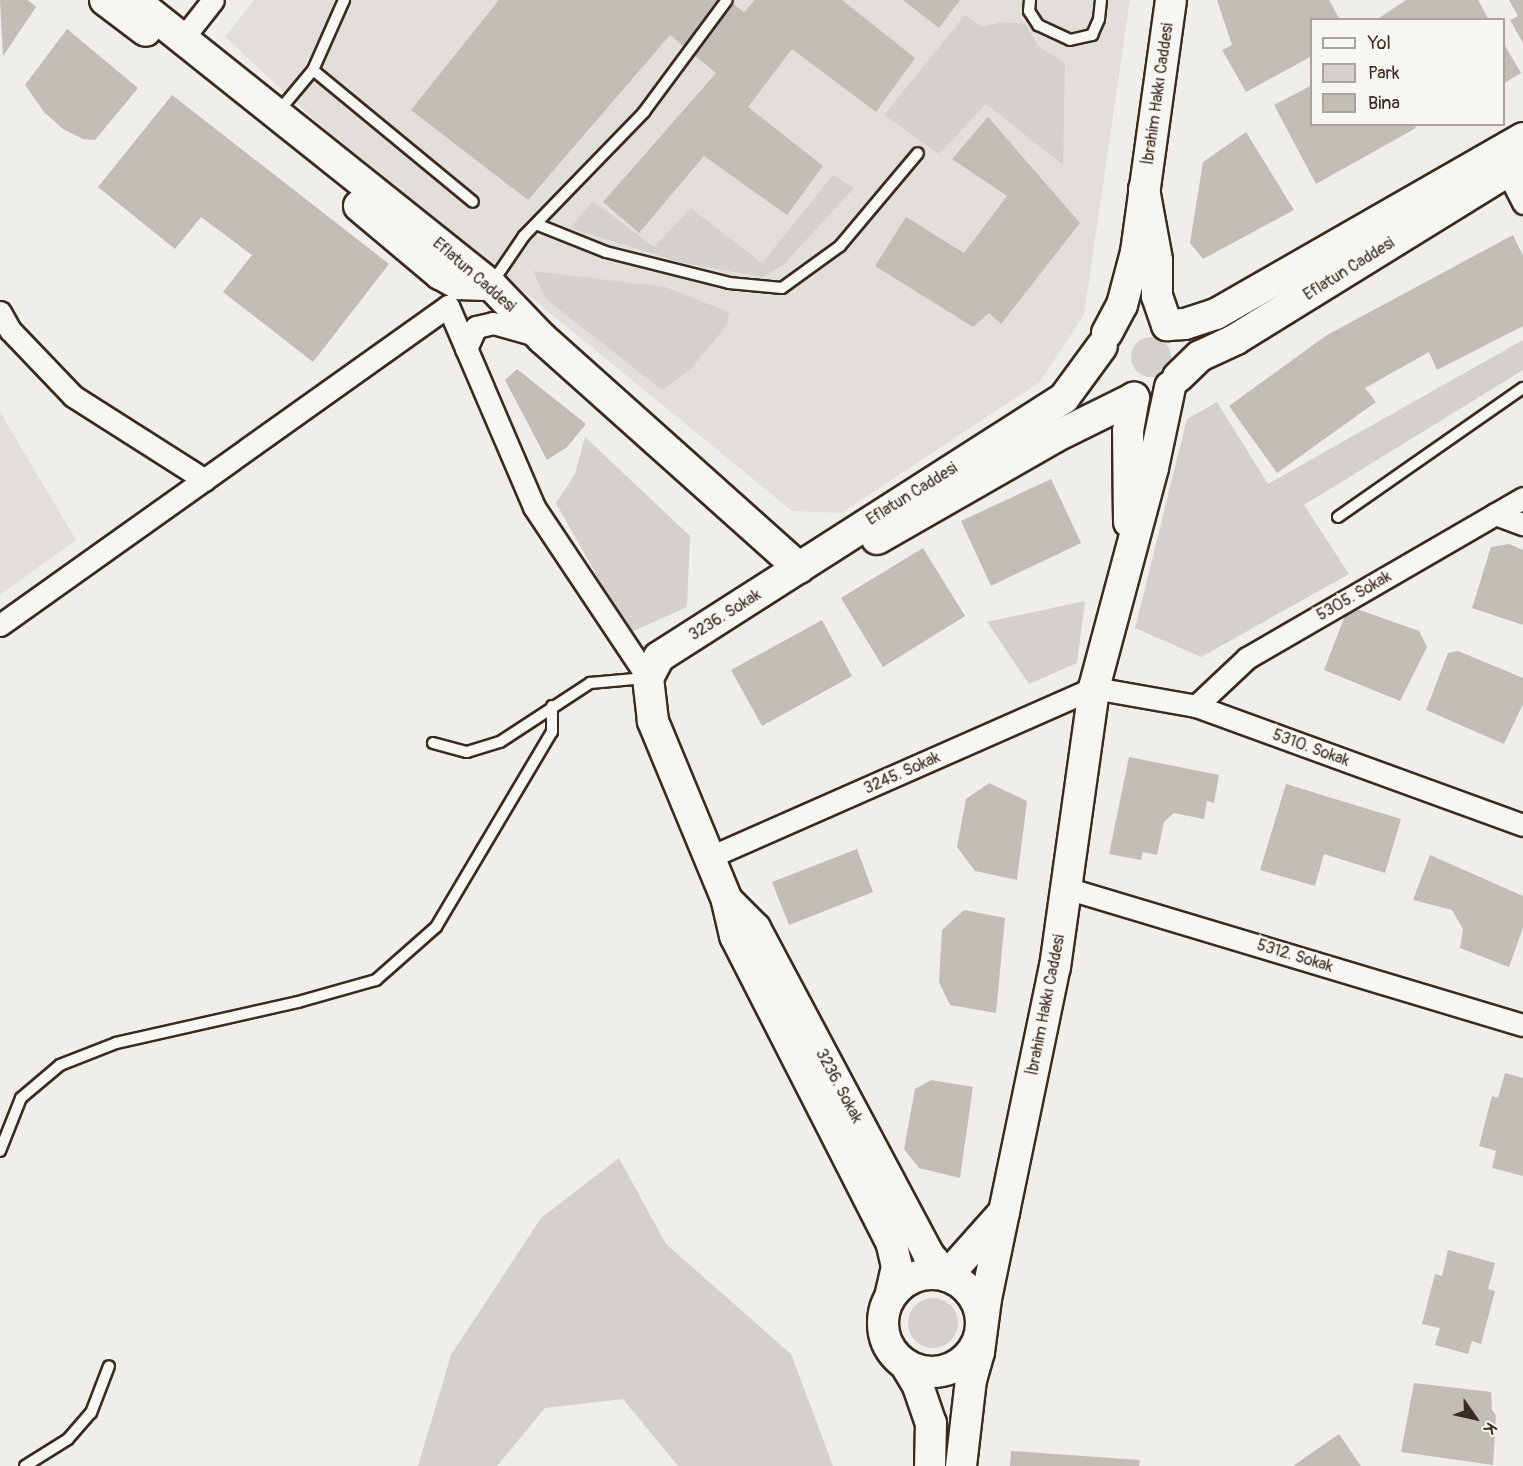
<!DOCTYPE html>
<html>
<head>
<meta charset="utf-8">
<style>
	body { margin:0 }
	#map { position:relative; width:1523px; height:1466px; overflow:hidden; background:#efeeea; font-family:Pangolin,sans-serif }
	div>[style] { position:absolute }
	.built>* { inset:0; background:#e2dfdb }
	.green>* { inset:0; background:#d4d1cc }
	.round { border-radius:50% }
	.building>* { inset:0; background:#c2bdb7 }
	.roads { filter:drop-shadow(2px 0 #3b2a1e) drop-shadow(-2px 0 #3b2a1e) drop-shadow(0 2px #3b2a1e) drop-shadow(0 -2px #3b2a1e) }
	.lane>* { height:10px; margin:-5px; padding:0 5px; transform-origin:5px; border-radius:5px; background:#f6f6f2 }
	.street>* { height:21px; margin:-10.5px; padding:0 10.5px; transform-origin:10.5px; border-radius:10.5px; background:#f6f6f2 }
	.secondary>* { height:30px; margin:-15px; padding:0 15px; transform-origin:15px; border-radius:15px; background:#f6f6f2 }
	.secondary>.ring { margin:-15px; padding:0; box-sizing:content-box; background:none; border:30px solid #f6f6f2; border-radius:50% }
	span { translate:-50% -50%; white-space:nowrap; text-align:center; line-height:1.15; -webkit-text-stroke:4.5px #f6f6f2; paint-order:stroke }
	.street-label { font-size:16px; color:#3b2a1e }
	.legend { position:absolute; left:1310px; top:18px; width:195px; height:108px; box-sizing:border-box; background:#f6f6f2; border:2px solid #aba49d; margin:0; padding:8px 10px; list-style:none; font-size:18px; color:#3b2a1e }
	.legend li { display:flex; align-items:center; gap:12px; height:30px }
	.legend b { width:30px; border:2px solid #aba49d }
	.north { position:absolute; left:1445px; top:1388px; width:60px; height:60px; -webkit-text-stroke:4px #f6f6f2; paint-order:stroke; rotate:124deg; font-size:16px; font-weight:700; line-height:24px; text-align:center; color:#3b2a1e }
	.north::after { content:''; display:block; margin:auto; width:21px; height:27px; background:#3b2a1e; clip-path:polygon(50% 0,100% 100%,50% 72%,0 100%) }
</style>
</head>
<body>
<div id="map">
	<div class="built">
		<div style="clip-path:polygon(254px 0,1130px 0,1084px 315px,1039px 383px,1005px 405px,841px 513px,792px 511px,320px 125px,225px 37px)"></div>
		<div style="clip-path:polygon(0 412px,76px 540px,0 595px)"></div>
	</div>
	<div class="green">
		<div style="clip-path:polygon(965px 15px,982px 27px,1001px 22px,1026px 24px,1038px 46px,1065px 63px,1063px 165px,986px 104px,939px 154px,884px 115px)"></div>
		<div style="clip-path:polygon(833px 175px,854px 188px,784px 264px,763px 277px,683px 263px,570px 228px,593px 201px,654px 247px,691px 208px,762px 263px)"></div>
		<div style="clip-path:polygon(533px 271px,665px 287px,729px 312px,727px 325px,690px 370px,662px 390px,546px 299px)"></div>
		<div class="round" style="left:1131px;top:337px;width:40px;height:40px"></div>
		<div style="clip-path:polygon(1523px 340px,1523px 370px,1304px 505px,1349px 574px,1201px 657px,1135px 628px,1187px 419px,1217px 402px,1268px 484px)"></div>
		<div style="clip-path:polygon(585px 437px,690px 536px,687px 607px,629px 633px,556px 503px,575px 474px)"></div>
		<div style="clip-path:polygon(1085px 601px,1077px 663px,1029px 684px,987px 622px)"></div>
		<div style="clip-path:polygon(619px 1158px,666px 1244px,791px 1354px,833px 1466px,678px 1466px,623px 1399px,545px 1408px,497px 1466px,418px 1466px,451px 1355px,541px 1218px)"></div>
		<div class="round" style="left:908px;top:1298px;width:50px;height:50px"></div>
	</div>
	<div class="building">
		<div style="clip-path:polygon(0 0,28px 0,36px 7px,3px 56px)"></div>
		<div style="clip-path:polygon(499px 0,728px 0,744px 12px,755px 0,842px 0,915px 58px,876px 112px,792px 49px,748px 107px,823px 166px,787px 215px,704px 156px,639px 233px,603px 202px,716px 73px,670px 35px,528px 200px,411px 110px)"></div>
		<div style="clip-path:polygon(903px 0,960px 0,939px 28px)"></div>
		<div style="clip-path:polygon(1217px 0,1329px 0,1340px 20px,1312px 20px,1312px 56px,1246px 92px,1222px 50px,1232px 45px)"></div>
		<div style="clip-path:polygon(1406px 0,1478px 0,1489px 20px,1376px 20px)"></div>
		<div style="clip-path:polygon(1509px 0,1523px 0,1523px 43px,1510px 20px,1518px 16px)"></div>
		<div style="clip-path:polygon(67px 29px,138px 88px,95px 140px,83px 139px,63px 129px,44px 112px,25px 85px)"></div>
		<div style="clip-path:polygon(1504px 44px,1521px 73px,1504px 83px)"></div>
		<div style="clip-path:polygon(1312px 85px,1312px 124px,1414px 124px,1416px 128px,1316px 184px,1274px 105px)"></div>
		<div style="clip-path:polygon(172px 95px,389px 264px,313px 362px,223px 292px,252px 255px,201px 217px,175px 249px,98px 187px)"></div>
		<div style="clip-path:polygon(988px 117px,1080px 223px,1001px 324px,989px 313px,973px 327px,875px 266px,906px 217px,964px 253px,1007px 196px,952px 159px)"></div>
		<div style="clip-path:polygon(1246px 132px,1294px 210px,1203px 259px,1190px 243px,1203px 162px)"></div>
		<div style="clip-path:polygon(1513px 235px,1523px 256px,1523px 326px,1437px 370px,1429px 352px,1365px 388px,1376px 402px,1277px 473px,1229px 406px,1327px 335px)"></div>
		<div style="clip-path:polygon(517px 369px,586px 424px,567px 447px,547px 460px,505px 380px)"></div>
		<div style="clip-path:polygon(1051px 479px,1081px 543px,991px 586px,961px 521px)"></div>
		<div style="clip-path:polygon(1509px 544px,1523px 550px,1523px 625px,1472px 608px,1491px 547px)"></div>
		<div style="clip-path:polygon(923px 548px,965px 616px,883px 667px,841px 598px)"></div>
		<div style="clip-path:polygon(1354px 608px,1419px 631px,1427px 647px,1400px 701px,1324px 670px,1346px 613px)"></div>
		<div style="clip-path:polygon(822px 620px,852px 676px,762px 726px,731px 670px)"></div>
		<div style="clip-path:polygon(1458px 651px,1523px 678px,1523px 704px,1504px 744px,1426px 710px,1448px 653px)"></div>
		<div style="clip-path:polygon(1129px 757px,1219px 775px,1214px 803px,1207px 801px,1204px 819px,1174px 813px,1164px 822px,1157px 855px,1143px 852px,1141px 860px,1109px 854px)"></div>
		<div style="clip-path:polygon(989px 783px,1027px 801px,1017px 880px,975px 871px,957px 847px,966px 799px)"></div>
		<div style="clip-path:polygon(1286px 784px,1401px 819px,1385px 873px,1324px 854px,1315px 886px,1260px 870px)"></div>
		<div style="clip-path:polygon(857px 849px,873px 892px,789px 925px,772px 882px)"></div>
		<div style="clip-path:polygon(1430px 855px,1523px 896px,1523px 928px,1509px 967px,1460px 948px,1463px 929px,1452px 910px,1413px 900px)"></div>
		<div style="clip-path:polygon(964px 910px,1005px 918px,996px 1013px,950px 1005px,939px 982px,942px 930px)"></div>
		<div style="clip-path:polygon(1505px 1073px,1523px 1078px,1523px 1176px,1492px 1168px,1496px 1151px,1479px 1146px,1492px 1096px,1498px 1098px)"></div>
		<div style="clip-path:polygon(931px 1080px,973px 1087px,960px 1178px,919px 1168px,904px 1149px,915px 1089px)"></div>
		<div style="clip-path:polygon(1448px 1250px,1495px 1263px,1488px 1289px,1495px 1291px,1481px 1344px,1472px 1341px,1468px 1354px,1435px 1345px,1440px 1328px,1422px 1324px,1435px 1274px,1442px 1276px)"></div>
		<div style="clip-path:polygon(1414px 1383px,1491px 1392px,1492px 1410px,1496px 1415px,1493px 1465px,1401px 1452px)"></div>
		<div style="clip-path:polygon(1339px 1434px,1361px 1466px,1293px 1466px)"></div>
		<div style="clip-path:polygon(1011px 1451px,1140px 1460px,1139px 1466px,1010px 1466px)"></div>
	</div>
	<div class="roads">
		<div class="lane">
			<div style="left:1030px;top:0;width:11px;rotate:95deg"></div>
			<div style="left:1029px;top:11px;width:17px;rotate:57deg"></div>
			<div style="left:1038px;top:25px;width:35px;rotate:25deg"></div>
			<div style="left:1070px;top:40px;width:23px;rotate:-13deg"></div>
			<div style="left:1092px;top:35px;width:17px;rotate:-66deg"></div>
			<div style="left:1099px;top:19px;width:19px;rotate:-84deg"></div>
			<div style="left:313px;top:70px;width:207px;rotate:39.5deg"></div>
			<div style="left:278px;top:112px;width:55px;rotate:-50.2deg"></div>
			<div style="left:313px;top:70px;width:77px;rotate:-66.1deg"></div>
			<div style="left:536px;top:224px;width:75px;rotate:21.8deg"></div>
			<div style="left:606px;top:252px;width:127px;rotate:14.1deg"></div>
			<div style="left:729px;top:283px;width:53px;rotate:5.4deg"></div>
			<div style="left:782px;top:288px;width:72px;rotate:-35.9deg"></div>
			<div style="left:840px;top:246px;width:121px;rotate:-50deg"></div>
			<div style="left:492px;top:283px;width:57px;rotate:-55.8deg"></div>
			<div style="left:524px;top:236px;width:173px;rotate:-45.9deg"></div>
			<div style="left:644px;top:112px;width:139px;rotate:-53.5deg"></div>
			<div style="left:1338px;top:517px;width:226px;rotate:-34.9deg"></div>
			<div style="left:433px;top:743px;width:35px;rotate:15deg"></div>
			<div style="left:467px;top:752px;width:34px;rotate:-17deg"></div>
			<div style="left:500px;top:742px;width:108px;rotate:-33.2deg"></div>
			<div style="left:590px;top:683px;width:56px;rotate:-5.1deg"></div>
			<div style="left:0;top:1151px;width:57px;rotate:-68.4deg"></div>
			<div style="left:21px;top:1098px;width:51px;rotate:-40.2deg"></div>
			<div style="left:60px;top:1065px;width:60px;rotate:-21.4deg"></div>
			<div style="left:116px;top:1043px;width:187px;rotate:-12.7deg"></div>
			<div style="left:298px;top:1002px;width:81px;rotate:-15.8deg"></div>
			<div style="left:376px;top:980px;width:80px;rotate:-41.5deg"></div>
			<div style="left:436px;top:927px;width:227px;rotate:-59.3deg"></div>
			<div style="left:552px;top:732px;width:26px;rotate:-90deg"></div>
			<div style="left:25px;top:1466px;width:51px;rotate:-32.1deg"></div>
			<div style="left:68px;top:1439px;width:35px;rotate:-49deg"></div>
			<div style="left:91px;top:1413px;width:50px;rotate:-69deg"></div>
		</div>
		<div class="street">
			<div style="left:183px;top:38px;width:48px;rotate:-51.7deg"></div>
			<div style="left:1507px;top:171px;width:36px;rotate:63deg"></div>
			<div style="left:0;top:312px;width:21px;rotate:61deg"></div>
			<div style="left:10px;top:330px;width:91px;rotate:46.3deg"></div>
			<div style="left:73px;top:396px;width:156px;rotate:32.5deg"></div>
			<div style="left:466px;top:349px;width:24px;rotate:-66deg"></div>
			<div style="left:476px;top:327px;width:17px;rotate:-13deg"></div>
			<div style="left:493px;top:323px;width:45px;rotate:15.6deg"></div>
			<div style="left:1495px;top:514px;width:30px;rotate:20deg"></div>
			<div style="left:0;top:625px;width:550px;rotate:-35.45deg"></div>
			<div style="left:448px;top:306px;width:219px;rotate:66.8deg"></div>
			<div style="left:534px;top:507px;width:206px;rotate:56.3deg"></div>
			<div style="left:1196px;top:706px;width:70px;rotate:-43.3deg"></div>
			<div style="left:1247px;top:658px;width:319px;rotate:-30.1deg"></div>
			<div style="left:710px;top:857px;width:420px;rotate:-23.8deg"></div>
			<div style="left:1094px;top:688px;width:104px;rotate:10deg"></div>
			<div style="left:1196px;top:706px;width:348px;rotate:20deg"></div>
			<div style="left:1066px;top:888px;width:477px;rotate:16.7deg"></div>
		</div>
		<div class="secondary">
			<div style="left:105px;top:0;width:51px;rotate:37.1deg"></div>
			<div style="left:134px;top:0;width:457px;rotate:38.6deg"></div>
			<div style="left:491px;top:285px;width:74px;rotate:46.1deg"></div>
			<div style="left:542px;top:338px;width:345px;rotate:41.8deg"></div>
			<div style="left:1144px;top:189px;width:72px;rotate:79.6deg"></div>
			<div style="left:1157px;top:260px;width:36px;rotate:90deg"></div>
			<div style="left:1157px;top:296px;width:31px;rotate:71deg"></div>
			<div style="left:1167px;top:325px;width:18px;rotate:-3deg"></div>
			<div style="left:1185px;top:324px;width:33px;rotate:-18deg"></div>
			<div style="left:1216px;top:314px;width:354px;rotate:-29.8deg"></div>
			<div style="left:359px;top:206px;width:106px;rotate:40deg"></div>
			<div style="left:440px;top:274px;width:21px;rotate:29deg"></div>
			<div style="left:458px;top:284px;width:33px;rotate:2deg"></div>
			<div style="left:1107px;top:333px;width:32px;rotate:-62deg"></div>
			<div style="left:1122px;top:305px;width:55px;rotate:-75.2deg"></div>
			<div style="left:1136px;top:252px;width:254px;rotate:-82.1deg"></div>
			<div style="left:1178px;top:377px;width:30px;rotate:-44deg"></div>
			<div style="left:1200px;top:356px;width:40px;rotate:-25deg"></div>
			<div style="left:1236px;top:339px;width:337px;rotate:-31.7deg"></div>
			<div style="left:1129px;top:522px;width:91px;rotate:-90.6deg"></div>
			<div style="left:1128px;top:431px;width:34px;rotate:-80deg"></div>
			<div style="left:877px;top:539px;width:205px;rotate:-29.8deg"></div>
			<div style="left:1055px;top:437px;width:88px;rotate:-26.3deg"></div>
			<div style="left:727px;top:900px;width:194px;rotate:-112.5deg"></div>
			<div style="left:653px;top:721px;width:43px;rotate:-96.6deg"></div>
			<div style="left:648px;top:678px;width:24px;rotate:-62deg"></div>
			<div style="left:659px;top:657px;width:481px;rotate:-32.6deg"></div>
			<div style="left:1064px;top:398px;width:64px;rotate:-53.8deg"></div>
			<div class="ring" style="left:883px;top:1274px;width:68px;height:68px"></div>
			<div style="left:890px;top:1297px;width:31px;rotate:-77deg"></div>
			<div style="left:897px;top:1267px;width:26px;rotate:-103deg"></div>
			<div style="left:891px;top:1242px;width:343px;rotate:-117deg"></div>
			<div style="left:735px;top:936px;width:37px;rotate:-103deg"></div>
			<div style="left:727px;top:900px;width:40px;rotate:45deg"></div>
			<div style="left:755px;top:928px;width:369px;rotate:62deg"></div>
			<div style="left:928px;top:1254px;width:29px;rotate:49deg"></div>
			<div style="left:947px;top:1276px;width:86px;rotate:-48.3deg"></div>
			<div style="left:905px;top:1364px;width:26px;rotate:59deg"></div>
			<div style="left:918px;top:1386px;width:39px;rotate:71deg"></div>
			<div style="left:931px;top:1423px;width:43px;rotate:91.3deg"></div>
			<div style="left:961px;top:1466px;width:87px;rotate:-83.4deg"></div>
			<div style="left:971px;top:1380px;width:29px;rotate:-74deg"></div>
			<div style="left:979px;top:1352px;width:53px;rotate:-82.5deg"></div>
			<div style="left:986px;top:1299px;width:339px;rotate:-78.3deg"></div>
			<div style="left:1055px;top:967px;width:282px;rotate:-82deg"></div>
			<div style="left:1094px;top:688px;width:228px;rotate:-75deg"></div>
			<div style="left:1153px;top:468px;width:83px;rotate:-78.1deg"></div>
		</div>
	</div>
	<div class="street-label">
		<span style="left:1158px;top:94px;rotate:-82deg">İbrahim Hakkı Caddesi</span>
		<span style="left:1349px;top:269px;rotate:-32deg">Eflatun Caddesi</span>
		<span style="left:474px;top:275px;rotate:41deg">Eflatun Caddesi</span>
		<span style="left:912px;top:494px;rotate:-32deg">Eflatun Caddesi</span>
		<span style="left:1354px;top:596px;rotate:-30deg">5305. Sokak</span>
		<span style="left:725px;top:615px;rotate:-32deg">3236. Sokak</span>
		<span style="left:1311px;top:748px;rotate:20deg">5310. Sokak</span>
		<span style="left:902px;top:773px;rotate:-24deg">3245. Sokak</span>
		<span style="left:1295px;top:956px;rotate:17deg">5312. Sokak</span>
		<span style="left:1046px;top:1005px;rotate:-79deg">İbrahim Hakkı Caddesi</span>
		<span style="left:839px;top:1086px;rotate:62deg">3236. Sokak</span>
	</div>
	<ul class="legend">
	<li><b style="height:8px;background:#f6f6f2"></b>Yol</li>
	<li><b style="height:16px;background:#d4d1cc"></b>Park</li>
	<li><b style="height:16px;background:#c2bdb7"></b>Bina</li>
	</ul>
	<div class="north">K</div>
</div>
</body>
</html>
